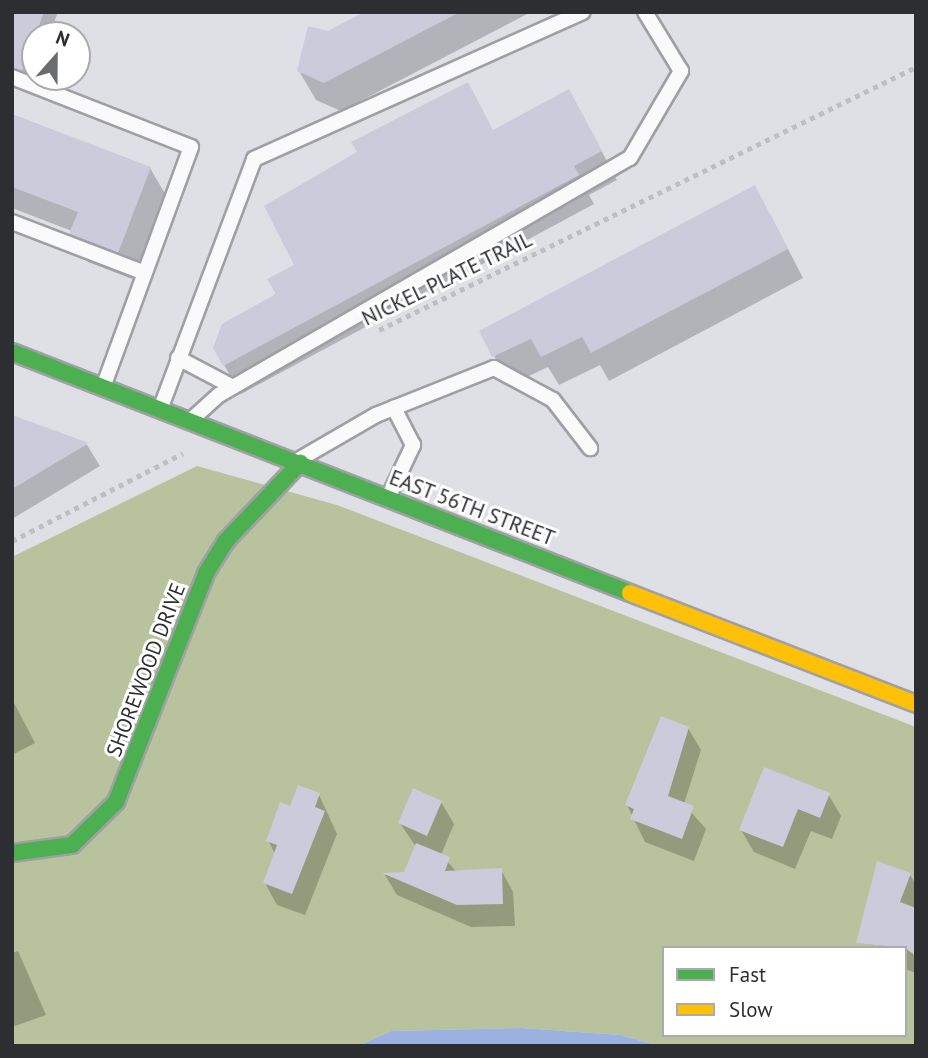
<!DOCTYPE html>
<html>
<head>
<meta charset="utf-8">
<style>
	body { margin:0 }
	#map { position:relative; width:928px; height:1058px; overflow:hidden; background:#dfe0e6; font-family:"PT Sans",sans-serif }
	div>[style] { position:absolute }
	.forest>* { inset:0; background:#b8c29c }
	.water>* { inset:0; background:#9bb2e0 }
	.shadow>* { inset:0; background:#0003 }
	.building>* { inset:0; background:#cbcbdc }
	.path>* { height:4.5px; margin-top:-2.25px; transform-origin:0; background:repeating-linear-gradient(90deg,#bebfc1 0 5px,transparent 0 10px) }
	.roads { filter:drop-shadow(2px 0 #9fa0a5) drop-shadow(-2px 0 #9fa0a5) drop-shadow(0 2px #9fa0a5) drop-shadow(0 -2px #9fa0a5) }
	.lane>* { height:14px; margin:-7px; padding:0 7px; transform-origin:7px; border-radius:7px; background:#fafafb }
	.fast>* { height:16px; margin:-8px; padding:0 8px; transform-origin:8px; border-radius:8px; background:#4caf50 }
	.slow>* { height:16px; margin:-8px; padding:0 8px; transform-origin:8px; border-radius:8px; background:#ffc107 }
	span { translate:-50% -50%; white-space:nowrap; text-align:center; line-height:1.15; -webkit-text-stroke:6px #fff; paint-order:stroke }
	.street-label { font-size:21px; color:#2c2e31 }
	.frame { position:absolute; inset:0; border:14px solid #2c2e31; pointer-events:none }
	.legend { position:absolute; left:662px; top:946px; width:245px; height:91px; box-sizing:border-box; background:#fff; border:2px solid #ababad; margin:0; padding:9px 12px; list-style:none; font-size:21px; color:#2c2e31 }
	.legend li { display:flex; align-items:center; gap:14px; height:35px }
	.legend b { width:35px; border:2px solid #ababad }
	.north { position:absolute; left:21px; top:21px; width:70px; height:70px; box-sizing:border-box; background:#fff; border:2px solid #ababad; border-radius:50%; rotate:21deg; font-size:19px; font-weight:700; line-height:28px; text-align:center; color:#2c2e31 }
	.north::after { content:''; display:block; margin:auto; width:24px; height:32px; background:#6b6c70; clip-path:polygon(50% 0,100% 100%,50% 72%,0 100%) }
</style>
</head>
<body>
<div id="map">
	<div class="forest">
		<div style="clip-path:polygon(evenodd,197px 466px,337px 505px,916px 727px,916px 1046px,660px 1046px,620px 1035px,522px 1028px,391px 1031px,358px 1046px,12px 1046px,12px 557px,197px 466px,664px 948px,905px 948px,905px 1035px,664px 1035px,664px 948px)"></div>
	</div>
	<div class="water">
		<div style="clip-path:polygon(522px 1028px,620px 1035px,660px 1046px,358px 1046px,391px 1031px)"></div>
	</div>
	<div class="shadow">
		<div style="clip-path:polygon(12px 12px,58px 12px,49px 35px,35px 35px,33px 78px,12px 70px)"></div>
		<div style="clip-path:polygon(368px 12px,531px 12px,341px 111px,316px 100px,299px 71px,328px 32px)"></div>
		<div style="clip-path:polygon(12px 116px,150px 168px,167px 197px,135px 280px,88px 262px,72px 231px,12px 208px)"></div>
		<div style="clip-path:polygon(585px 120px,617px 180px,589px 195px,594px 204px,241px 394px,224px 365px,296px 265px,494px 132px)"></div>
		<div style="clip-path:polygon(771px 216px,803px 278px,609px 381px,600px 365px,559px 385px,548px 367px,510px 385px,494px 356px)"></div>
		<div style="clip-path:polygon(12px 417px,87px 445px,100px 466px,12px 519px)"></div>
		<div style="clip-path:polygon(12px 699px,35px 743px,12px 755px)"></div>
		<div style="clip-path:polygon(688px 728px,701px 750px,684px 804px,706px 829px,694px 861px,645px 842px,627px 805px)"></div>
		<div style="clip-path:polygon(828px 794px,841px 816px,832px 839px,811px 831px,795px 869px,754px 852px,741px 830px)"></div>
		<div style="clip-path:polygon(319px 795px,337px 834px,305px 915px,277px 905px,265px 883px,275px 854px,268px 840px,292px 808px)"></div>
		<div style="clip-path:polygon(441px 802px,454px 824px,441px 855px,457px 872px,501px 870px,513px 892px,515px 926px,471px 927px,397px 895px,385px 875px,405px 874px,416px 847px,400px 823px)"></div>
		<div style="clip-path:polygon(910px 875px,916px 885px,916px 973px,905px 969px,905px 948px,858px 943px)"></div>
		<div style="clip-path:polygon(18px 951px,46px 1015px,12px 1027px,12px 953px)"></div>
	</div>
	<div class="building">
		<div style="clip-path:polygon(12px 12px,44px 12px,22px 71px,12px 68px)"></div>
		<div style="clip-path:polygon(364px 12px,460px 12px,324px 83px,297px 71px,308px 26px,328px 31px)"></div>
		<div style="clip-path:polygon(468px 82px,493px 130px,569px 89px,602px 151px,574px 166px,579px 175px,223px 366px,213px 348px,222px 324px,276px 294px,267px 279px,294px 265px,264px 206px,357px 152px,351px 142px)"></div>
		<div style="clip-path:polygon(12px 114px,151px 167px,118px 253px,69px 234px,78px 212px,12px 187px)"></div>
		<div style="clip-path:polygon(755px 185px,788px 249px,591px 353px,582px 337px,541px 357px,531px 339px,492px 357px,479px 331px)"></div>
		<div style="clip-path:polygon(12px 415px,89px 443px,12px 489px)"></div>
		<div style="clip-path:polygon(661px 716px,689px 727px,668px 796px,694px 806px,682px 839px,630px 819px,634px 809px,625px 805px)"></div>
		<div style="clip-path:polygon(764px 767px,830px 793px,820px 818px,798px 809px,783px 847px,739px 830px)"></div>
		<div style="clip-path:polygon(298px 785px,320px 793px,315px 807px,325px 811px,292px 894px,263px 883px,277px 845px,266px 841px,280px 802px,290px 806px)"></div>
		<div style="clip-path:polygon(413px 788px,442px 801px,427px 836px,398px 823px)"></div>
		<div style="clip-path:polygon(416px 843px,450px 857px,445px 871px,502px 868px,503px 904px,457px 905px,382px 873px,404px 872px)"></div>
		<div style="clip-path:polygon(877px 861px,911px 873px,900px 902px,916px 908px,916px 956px,905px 948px,856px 943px)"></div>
	</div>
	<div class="path">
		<div style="left:379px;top:330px;width:598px;rotate:-26.09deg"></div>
		<div style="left:12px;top:541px;width:192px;rotate:-27.2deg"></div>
	</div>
	<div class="roads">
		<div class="lane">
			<div style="left:12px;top:77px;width:192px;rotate:21.4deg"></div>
			<div style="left:191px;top:147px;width:253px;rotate:110.1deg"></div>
			<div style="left:12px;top:222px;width:142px;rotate:21deg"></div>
			<div style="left:178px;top:358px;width:62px;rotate:27.8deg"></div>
			<div style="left:161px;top:407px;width:265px;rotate:-69.4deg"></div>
			<div style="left:254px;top:159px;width:360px;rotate:-24.1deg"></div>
			<div style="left:191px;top:420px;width:38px;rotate:-42deg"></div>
			<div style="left:219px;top:395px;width:474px;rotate:-30deg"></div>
			<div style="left:630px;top:158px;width:101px;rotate:-59.6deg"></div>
			<div style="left:681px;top:71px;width:69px;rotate:-121.4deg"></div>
			<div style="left:300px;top:459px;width:88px;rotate:-30.1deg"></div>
			<div style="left:376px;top:415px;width:127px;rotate:-21.7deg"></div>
			<div style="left:494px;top:368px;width:67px;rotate:28.5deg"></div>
			<div style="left:553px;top:400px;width:61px;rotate:52.4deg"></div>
			<div style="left:388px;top:498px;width:59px;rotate:-64.7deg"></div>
			<div style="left:413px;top:445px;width:42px;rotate:-117.2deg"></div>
		</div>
		<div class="fast">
			<div style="left:12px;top:352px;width:663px;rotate:21.3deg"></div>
			<div style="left:12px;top:853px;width:61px;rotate:-7.6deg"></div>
			<div style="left:72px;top:845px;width:62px;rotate:-44.3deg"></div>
			<div style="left:116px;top:802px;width:246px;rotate:-68.5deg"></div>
			<div style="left:206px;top:573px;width:38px;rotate:-58deg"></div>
			<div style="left:226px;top:541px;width:108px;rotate:-46.5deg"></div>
		</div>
		<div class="slow">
			<div style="left:630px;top:593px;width:307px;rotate:21.2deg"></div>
		</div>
	</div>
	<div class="street-label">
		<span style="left:447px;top:279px;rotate:-26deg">NICKEL PLATE TRAIL</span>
		<span style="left:472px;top:508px;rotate:21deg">EAST 56TH STREET</span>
		<span style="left:146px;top:670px;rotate:-69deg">SHOREWOOD DRIVE</span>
	</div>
	<div class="frame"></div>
	<ul class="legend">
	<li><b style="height:9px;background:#4caf50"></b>Fast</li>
	<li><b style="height:9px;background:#ffc107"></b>Slow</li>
	</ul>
	<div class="north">N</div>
</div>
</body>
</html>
